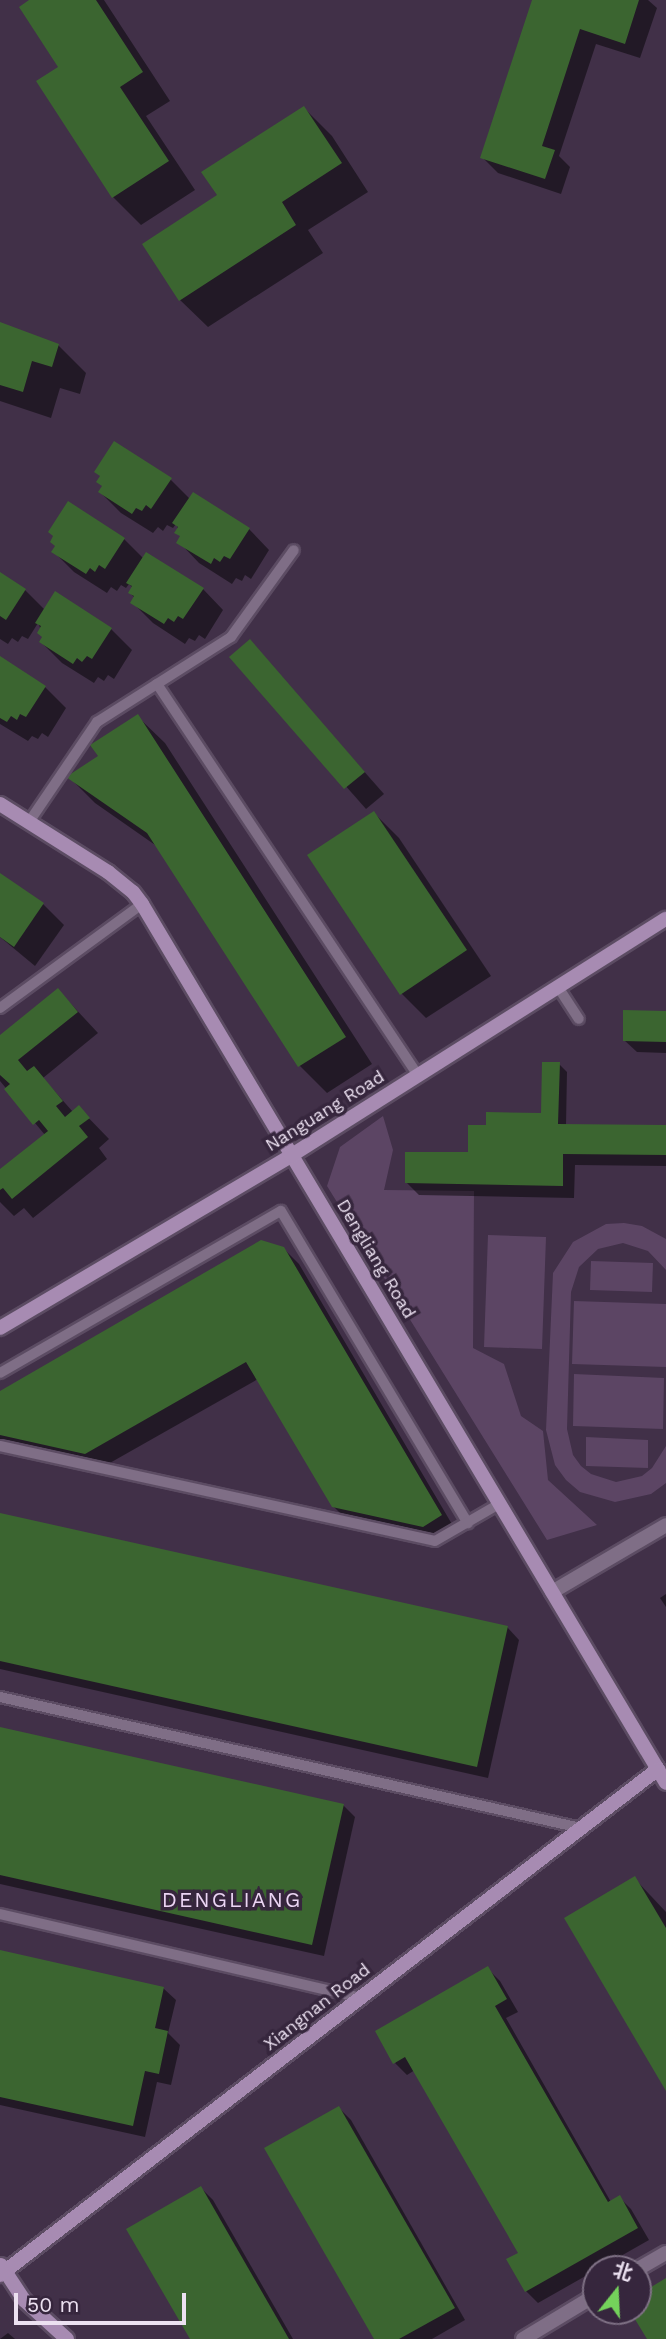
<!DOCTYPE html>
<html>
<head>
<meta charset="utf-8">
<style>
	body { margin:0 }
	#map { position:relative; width:666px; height:2339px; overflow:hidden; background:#413048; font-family:"Work Sans","Noto Sans SC",sans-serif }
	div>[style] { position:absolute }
	.green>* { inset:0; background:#5c4564 }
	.shadow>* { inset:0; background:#0007 }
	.building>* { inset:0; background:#3b6530 }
	.roads { filter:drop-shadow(2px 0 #5c4c63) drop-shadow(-2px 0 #5c4c63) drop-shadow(0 2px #5c4c63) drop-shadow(0 -2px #5c4c63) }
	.lane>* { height:10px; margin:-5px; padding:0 5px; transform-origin:5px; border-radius:5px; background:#7f6e86 }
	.street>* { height:14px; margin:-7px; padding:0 7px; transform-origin:7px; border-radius:7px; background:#7f6e86 }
	.secondary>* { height:14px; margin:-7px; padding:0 7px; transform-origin:7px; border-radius:7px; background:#a78bb2 }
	span { translate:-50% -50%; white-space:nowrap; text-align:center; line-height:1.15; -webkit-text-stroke:7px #36263d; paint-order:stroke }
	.street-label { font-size:18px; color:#ece1f1 }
	.quarter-label { font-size:21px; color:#ebd5f3; letter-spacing:2px }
	.north { position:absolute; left:582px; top:2255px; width:70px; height:70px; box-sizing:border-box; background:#36263d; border:2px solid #7f7185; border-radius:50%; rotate:18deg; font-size:19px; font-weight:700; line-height:28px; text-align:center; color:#ece1f1 }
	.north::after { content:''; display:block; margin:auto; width:24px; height:32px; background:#74d25b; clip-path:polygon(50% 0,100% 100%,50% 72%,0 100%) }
	.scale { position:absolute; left:14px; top:2293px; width:172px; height:32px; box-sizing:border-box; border:4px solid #ece1f1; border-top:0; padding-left:9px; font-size:21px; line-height:24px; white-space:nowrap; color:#ece1f1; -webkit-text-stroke:5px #36263d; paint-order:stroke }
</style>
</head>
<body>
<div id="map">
	<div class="green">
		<div style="clip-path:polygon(383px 1116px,393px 1150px,384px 1190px,474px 1191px,473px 1348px,504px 1364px,521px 1416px,543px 1431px,548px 1480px,597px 1525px,547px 1540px,327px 1186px,340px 1147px)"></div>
		<div style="clip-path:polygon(624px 1223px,642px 1226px,666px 1239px,666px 1270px,648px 1251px,623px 1243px,598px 1249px,579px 1267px,571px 1292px,567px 1429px,573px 1455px,581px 1466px,591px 1474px,616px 1482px,642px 1476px,652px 1468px,666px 1446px,666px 1483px,651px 1494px,615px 1502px,580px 1492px,566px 1480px,555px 1465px,546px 1430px,553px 1273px,573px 1242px,606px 1224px)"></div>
		<div style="clip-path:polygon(488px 1235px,546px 1237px,542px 1349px,484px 1347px)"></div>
		<div style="clip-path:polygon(591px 1261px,653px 1263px,652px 1292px,590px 1290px)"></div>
		<div style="clip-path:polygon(574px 1301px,666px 1304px,666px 1367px,572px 1364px)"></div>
		<div style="clip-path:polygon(574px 1374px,664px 1378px,663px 1429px,573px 1426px)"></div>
		<div style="clip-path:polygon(586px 1437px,648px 1440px,648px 1468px,586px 1466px)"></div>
	</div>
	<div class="shadow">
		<div style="clip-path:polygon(33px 0,104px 0,170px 101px,146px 116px,195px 190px,141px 225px,113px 197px)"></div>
		<div style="clip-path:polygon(534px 0,648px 0,657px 8px,640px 58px,596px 44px,559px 156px,570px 167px,561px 194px,498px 173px,482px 157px)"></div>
		<div style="clip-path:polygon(304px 108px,332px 136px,368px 192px,308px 230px,323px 253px,208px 327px,180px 300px,219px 196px)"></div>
		<div style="clip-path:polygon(0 324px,58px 345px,86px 373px,80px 394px,60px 388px,51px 418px,0 401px)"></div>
		<div style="clip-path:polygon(170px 479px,190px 499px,249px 529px,269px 550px,251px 579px,245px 575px,242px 581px,236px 578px,232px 584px,199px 563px,179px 542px,182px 538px,176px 524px,173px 528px,167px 525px,163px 531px,158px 527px,153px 533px,121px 513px,100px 492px)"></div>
		<div style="clip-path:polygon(124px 539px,144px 559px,203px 589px,223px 610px,205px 639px,199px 635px,195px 641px,189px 638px,185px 644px,153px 623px,132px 602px,135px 598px,130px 593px,133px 588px,129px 584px,126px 588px,121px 585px,117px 591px,111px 587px,107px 593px,74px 572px,54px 552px)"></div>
		<div style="clip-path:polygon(0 574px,25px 590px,45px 610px,55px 594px,111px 629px,132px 650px,114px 679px,108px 675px,104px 681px,98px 677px,94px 683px,62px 663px,41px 642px,44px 637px,38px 623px,28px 639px,22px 636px,18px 642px,12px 638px,8px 644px,0 639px)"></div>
		<div style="clip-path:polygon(250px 642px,384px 794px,366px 809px,232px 657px)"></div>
		<div style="clip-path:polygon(0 659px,45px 687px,66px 708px,48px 737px,42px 733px,38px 739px,32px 736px,28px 741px,0 724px)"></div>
		<div style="clip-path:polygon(138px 717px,165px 743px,372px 1064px,327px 1093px,300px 1066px,158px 847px,95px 803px,69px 777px,101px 757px)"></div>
		<div style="clip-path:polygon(374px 813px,399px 838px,491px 976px,426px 1018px,401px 993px)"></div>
		<div style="clip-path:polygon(0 875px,43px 904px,64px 925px,35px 966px,0 937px)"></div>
		<div style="clip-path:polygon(58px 990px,98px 1033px,43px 1078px,73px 1112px,79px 1108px,109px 1139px,99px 1148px,107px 1159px,33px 1218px,24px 1208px,14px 1216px,0 1202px,0 1171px,45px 1135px,0 1081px,0 1037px)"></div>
		<div style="clip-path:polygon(666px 1013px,666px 1053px,637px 1052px,624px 1040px)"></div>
		<div style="clip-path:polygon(559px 1064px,567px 1072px,566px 1126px,666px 1127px,666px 1166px,575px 1165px,574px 1198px,419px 1195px,407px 1183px,470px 1154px,487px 1127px,542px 1115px)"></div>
		<div style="clip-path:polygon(283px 1248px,299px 1264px,456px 1531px,439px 1542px,349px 1522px,333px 1506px,258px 1379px,101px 1468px,0 1446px,0 1393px)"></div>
		<div style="clip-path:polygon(0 1514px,507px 1627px,519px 1640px,488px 1778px,0 1669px)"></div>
		<div style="clip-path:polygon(666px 1594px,666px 1607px,660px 1598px)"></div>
		<div style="clip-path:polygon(0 1729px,343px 1805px,355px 1817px,324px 1956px,0 1884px)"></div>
		<div style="clip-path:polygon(635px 1879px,666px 1912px,666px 2087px)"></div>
		<div style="clip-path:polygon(0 1952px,163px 1988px,176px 2000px,168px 2033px,180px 2045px,171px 2085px,157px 2082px,145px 2137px,0 2105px)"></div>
		<div style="clip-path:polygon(488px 1969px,500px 1981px,518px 2012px,506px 2018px,611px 2202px,619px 2197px,631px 2209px,649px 2240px,538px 2303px,526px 2291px,521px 2254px,415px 2070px,407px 2075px,395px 2063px)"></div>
		<div style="clip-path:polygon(339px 2108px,351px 2120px,465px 2320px,432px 2339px,376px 2339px)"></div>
		<div style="clip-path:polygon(201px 2188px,213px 2200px,293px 2339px,192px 2339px)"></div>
		<div style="clip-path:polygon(8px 2333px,15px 2339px,0 2339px)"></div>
	</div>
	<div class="building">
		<div style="clip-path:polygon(29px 0,96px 0,143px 72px,120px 87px,169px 161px,112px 198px,36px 81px,58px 67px,19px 7px)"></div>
		<div style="clip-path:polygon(532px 0,639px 0,625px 44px,580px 29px,542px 146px,555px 150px,545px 179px,480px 158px)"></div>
		<div style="clip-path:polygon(304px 106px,342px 163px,282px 202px,296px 225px,179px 301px,142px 244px,217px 195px,201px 172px)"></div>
		<div style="clip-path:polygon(0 322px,59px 344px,52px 367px,32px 361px,23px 392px,0 385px)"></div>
		<div style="clip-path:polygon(114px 441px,172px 478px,151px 509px,146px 505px,142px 511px,136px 508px,132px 514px,98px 492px,102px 486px,96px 482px,100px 476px,94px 472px)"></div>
		<div style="clip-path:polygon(193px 492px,250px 528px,230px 559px,224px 556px,220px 562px,214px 558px,211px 564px,176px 543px,180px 536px,174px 533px,178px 527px,172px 523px)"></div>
		<div style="clip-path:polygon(68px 501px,125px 538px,105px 569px,99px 565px,95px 572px,90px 568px,86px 574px,51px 552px,55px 546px,50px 542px,53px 536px,48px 532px)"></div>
		<div style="clip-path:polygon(146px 552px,204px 588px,183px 619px,178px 616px,174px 622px,168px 618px,164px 624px,130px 603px,134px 596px,128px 593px,132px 586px,126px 583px)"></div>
		<div style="clip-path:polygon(0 572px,26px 589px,6px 620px,0 616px)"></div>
		<div style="clip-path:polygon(55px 591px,112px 628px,92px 659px,87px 656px,82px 662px,77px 658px,73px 664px,39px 642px,42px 637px,37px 633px,41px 626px,35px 623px)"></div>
		<div style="clip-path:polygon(250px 639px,365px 772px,344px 789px,229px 657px)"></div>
		<div style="clip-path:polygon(0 656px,46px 686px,26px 717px,20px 714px,17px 720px,11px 716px,7px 722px,0 718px)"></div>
		<div style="clip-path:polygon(138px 714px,346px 1037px,298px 1067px,147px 833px,66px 777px,98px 756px,90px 745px)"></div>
		<div style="clip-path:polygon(374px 811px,467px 950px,400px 995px,307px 855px)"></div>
		<div style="clip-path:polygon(0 873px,44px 903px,14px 947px,0 937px)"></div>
		<div style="clip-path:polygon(58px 988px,78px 1012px,18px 1060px,27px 1071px,34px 1066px,63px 1101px,56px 1106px,65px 1117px,79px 1105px,90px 1118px,79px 1126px,88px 1137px,12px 1199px,3px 1188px,0 1190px,0 1169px,48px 1131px,39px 1120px,33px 1125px,4px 1089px,10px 1084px,0 1075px,0 1035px)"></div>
		<div style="clip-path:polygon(623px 1010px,666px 1011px,666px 1042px,623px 1041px)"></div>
		<div style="clip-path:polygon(542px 1062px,560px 1062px,558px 1124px,666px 1125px,666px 1155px,563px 1154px,563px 1186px,405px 1183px,405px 1152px,468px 1152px,468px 1125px,486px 1125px,486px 1112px,541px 1113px)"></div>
		<div style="clip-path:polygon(261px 1240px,284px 1247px,442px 1515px,423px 1527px,332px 1507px,246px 1362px,85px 1454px,0 1435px,0 1391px)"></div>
		<div style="clip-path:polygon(0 1513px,508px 1626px,477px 1767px,0 1661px)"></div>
		<div style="clip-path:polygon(0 1727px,344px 1804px,312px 1945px,0 1875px)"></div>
		<div style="clip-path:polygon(635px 1876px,666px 1928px,666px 2091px,564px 1918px)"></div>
		<div style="clip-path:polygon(0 1950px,164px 1987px,155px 2028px,168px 2031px,159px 2074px,145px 2071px,133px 2126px,0 2097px)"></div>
		<div style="clip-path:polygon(488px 1966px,507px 1999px,495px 2006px,608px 2202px,620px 2195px,638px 2228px,525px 2292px,506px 2259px,518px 2253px,405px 2057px,393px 2064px,375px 2031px)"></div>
		<div style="clip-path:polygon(339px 2106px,455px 2308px,399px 2339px,374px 2339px,264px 2148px)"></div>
		<div style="clip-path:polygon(201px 2186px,289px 2339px,190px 2339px,126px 2229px)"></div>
		<div style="clip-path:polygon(666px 2278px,666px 2339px,647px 2339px,630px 2311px,638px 2311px,638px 2295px)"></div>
	</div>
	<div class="roads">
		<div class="lane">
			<div style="left:157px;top:684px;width:471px;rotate:56.3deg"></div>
			<div style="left:29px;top:822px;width:121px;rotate:-55.8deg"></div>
			<div style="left:97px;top:722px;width:159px;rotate:-32.4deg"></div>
			<div style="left:231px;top:637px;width:107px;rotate:-54.1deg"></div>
			<div style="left:558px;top:987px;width:38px;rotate:57deg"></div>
			<div style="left:0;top:1008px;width:176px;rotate:-36.2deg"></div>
			<div style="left:0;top:1373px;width:324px;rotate:-30deg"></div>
			<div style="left:281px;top:1211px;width:364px;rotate:59.1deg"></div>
			<div style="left:0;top:1446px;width:445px;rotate:12.3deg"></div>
			<div style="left:435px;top:1541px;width:74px;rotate:-30deg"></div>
			<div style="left:0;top:1697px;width:596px;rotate:12.71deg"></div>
			<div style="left:0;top:1914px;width:371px;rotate:13.1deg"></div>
		</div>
		<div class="street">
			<div style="left:552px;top:1592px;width:132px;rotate:-30.4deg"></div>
			<div style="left:638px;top:2269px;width:32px;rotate:-30deg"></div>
			<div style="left:523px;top:2339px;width:85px;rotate:-31.1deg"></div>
		</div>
		<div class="secondary">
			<div style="left:0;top:804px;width:128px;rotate:32.2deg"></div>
			<div style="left:108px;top:872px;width:32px;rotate:39deg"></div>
			<div style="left:133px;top:892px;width:15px;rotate:53deg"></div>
			<div style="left:142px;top:904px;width:1023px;rotate:59.2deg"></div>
			<div style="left:0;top:1328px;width:339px;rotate:-30.6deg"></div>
			<div style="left:292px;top:1155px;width:442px;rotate:-32.3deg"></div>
			<div style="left:1px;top:2265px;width:42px;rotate:56.7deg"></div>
			<div style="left:24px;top:2300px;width:58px;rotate:42.2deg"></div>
			<div style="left:0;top:2275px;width:830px;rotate:-37.56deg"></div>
		</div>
	</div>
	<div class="street-label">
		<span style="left:325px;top:1111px;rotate:-32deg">Nanguang Road</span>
		<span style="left:376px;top:1259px;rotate:59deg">Dengliang Road</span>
		<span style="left:317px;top:2007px;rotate:-38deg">Xiangnan Road</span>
	</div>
	<div class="quarter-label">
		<span style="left:232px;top:1900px">DENGLIANG</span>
	</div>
	<div class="north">北</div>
	<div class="scale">50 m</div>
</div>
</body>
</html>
